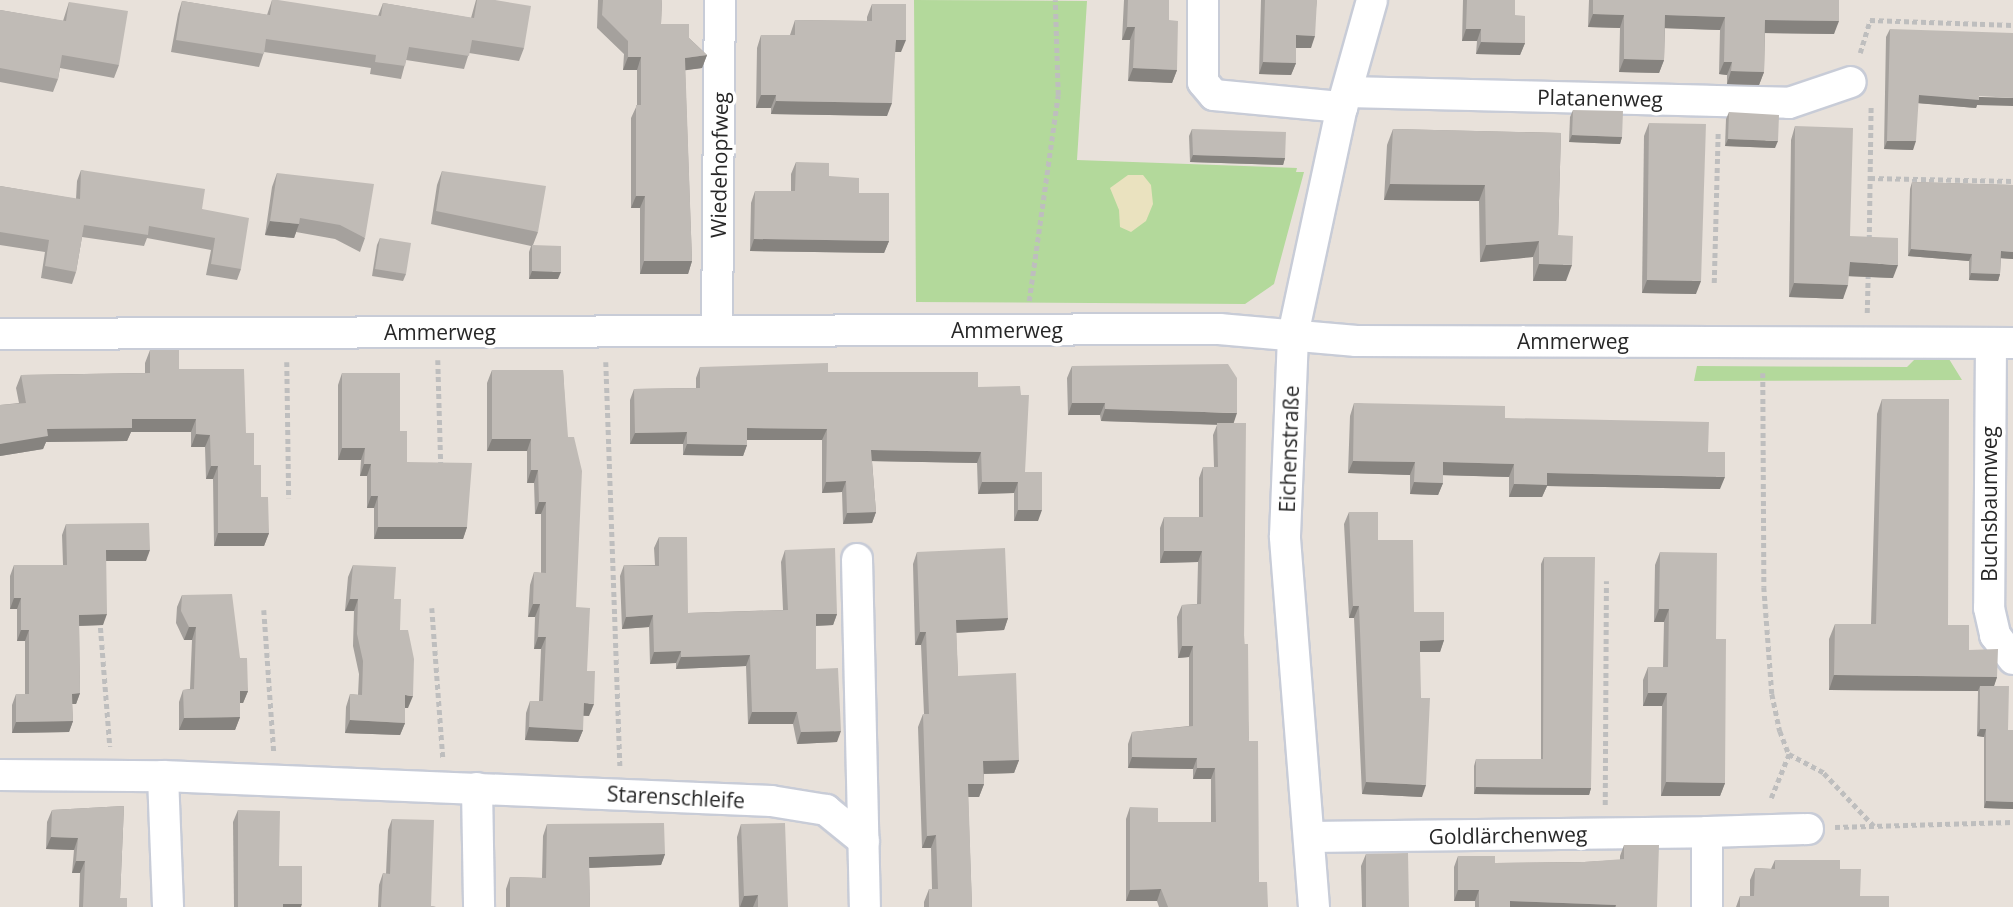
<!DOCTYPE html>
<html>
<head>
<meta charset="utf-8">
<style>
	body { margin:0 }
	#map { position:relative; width:2013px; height:907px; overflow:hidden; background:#e8e1da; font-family:"Open Sans",sans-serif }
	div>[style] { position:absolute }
	.green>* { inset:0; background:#b3d99b }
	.sand>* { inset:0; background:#eae2bf }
	.path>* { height:4.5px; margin-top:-2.25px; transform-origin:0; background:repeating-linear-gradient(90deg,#bebebe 0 5px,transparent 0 8.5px) }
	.roads { filter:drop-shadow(2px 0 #c8ccd7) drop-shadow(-2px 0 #c8ccd7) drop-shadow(0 2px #c8ccd7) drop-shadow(0 -2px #c8ccd7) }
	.street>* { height:30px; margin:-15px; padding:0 15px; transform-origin:15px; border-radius:15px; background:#fff }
	.wall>* { inset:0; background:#a5a19d }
	.shaded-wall>* { inset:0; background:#86837f }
	.building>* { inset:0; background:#c0bbb6 }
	span { translate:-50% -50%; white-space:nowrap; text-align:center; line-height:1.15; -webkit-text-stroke:7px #fff; paint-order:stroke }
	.street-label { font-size:21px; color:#272727 }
</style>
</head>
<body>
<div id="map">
	<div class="green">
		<div style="clip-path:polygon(914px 0,1087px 1px,1077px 160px,1297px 168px,1296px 172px,1304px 172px,1274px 284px,1245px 304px,916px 302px)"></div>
		<div style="clip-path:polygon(1919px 355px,1949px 359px,1962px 380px,1694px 381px,1697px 366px,1907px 367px)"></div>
	</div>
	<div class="sand">
		<div style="clip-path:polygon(1128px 175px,1143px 175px,1151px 185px,1153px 204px,1146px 221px,1131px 232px,1120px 227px,1119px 210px,1110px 188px)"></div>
	</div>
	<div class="path">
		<div style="left:1860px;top:53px;width:34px;rotate:-73deg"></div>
		<div style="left:1870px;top:20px;width:143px;rotate:2deg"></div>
		<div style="left:1870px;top:178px;width:143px;rotate:1.2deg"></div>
		<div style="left:1869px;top:240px;width:135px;rotate:-89.2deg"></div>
		<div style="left:1714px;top:283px;width:153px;rotate:-88.5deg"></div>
		<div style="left:1029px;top:301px;width:208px;rotate:-82deg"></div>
		<div style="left:1058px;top:95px;width:95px;rotate:-91.8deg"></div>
		<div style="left:1867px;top:313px;width:40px;rotate:-88.6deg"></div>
		<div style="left:438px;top:360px;width:107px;rotate:88.4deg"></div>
		<div style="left:287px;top:362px;width:136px;rotate:89.2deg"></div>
		<div style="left:606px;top:362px;width:404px;rotate:88deg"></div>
		<div style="left:1763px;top:373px;width:214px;rotate:89.7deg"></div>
		<div style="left:1764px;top:587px;width:107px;rotate:85.7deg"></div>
		<div style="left:1772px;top:694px;width:38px;rotate:78deg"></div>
		<div style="left:1780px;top:731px;width:25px;rotate:69deg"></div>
		<div style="left:1789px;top:754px;width:40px;rotate:28deg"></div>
		<div style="left:1824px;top:773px;width:73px;rotate:46.7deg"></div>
		<div style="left:432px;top:608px;width:150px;rotate:85.8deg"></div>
		<div style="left:264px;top:610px;width:142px;rotate:86deg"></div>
		<div style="left:100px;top:619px;width:128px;rotate:85.5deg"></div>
		<div style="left:1771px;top:798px;width:48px;rotate:-67.8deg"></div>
		<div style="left:1605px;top:805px;width:224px;rotate:-89.7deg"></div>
		<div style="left:1835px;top:827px;width:178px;rotate:-1.6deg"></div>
	</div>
	<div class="roads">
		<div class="street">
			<div style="left:1203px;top:0;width:82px;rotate:90deg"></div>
			<div style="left:1203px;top:82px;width:17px;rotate:50deg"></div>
			<div style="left:1214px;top:95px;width:129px;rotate:5.4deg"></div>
			<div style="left:1347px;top:92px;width:442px;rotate:1.4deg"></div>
			<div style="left:1789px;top:103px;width:65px;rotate:-18.7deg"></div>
			<div style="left:717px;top:330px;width:330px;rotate:-89.5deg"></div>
			<div style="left:0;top:334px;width:1219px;rotate:-0.24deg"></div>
			<div style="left:1219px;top:329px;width:138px;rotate:5deg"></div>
			<div style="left:1356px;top:341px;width:657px;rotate:0.17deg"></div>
			<div style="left:1991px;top:343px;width:265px;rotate:90.4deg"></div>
			<div style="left:1989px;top:608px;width:28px;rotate:77deg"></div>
			<div style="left:1995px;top:635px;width:30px;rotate:53deg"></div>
			<div style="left:857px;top:559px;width:348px;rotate:88.7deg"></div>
			<div style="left:0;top:775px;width:163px;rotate:0.4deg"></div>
			<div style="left:163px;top:776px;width:609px;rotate:2.35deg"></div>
			<div style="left:771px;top:801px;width:56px;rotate:9.3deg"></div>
			<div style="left:826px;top:810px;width:49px;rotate:39.2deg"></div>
			<div style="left:163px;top:776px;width:131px;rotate:87.8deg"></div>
			<div style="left:477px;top:788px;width:119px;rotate:89deg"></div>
			<div style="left:1707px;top:832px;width:101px;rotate:-1.7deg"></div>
			<div style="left:1309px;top:837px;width:398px;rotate:-0.7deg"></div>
			<div style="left:1707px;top:832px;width:75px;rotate:90deg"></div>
			<div style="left:1314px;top:907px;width:372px;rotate:-94.5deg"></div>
			<div style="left:1285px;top:536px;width:201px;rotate:-87.7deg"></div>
			<div style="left:1293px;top:335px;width:233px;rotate:-77.9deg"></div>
			<div style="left:1342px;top:107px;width:111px;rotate:-74.3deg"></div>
		</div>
	</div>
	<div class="wall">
		<div style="clip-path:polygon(272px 0,378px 16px,383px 3px,471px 18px,476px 0,495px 0,524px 48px,519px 61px,469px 53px,464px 69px,406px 60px,401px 79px,370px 74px,371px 68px,264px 52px,259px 67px,171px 52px,178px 14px,182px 1px,267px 15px)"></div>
		<div style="clip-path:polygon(598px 0,662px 0,661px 24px,689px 38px,707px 55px,702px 68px,685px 70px,692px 261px,688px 274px,640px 274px,640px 208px,631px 208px,631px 118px,637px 105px,637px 70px,623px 70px,624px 54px,597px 28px)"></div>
		<div style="clip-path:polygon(1124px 0,1169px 0,1169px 20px,1177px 70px,1172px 83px,1128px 81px,1130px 40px,1122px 40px)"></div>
		<div style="clip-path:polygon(1261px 0,1317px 0,1311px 48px,1296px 48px,1296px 63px,1291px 75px,1259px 74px)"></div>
		<div style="clip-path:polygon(1463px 0,1515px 0,1515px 15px,1525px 43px,1520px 55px,1476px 54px,1477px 41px,1462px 41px)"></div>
		<div style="clip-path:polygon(1589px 0,1839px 0,1834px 34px,1765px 33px,1764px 72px,1759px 85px,1727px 84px,1727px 75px,1719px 74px,1720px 30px,1665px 28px,1664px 60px,1659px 73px,1619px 72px,1620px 28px,1588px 27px)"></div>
		<div style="clip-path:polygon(69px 2px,119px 65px,114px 78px,60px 68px,58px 79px,53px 92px,0 82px,0 10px,63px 21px)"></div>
		<div style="clip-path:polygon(872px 4px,901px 52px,895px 52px,887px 116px,771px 114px,771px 108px,756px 108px,757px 48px,761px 35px,790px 35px,795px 20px,867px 21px,867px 17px)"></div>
		<div style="clip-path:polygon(1890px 29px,1977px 105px,1976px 108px,1918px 103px,1913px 150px,1884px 149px,1886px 37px)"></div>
		<div style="clip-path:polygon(1573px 110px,1622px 137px,1620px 144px,1569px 142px,1570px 117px)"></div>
		<div style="clip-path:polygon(1729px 112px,1775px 148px,1725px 146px,1726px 119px)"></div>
		<div style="clip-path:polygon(1649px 123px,1696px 294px,1642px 293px,1644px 136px)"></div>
		<div style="clip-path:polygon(1795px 126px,1850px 236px,1893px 278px,1848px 276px,1843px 299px,1789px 297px,1791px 140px)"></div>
		<div style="clip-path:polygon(1192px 129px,1285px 158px,1283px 165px,1190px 162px,1189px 136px)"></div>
		<div style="clip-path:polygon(1393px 129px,1561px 133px,1558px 235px,1566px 281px,1533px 281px,1533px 257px,1480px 262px,1479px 201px,1384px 200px,1387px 145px)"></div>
		<div style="clip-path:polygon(796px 162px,829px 176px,859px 193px,889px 241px,884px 253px,750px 251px,751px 203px,755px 191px,791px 191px,791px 174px)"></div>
		<div style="clip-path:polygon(81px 170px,202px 209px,241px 269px,237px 280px,206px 275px,211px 250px,147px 238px,144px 246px,82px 237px,76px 272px,72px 284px,41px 278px,45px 252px,0 245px,0 186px,76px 199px,77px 181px)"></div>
		<div style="clip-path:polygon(442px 171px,538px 232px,533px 245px,558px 279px,529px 279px,529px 252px,531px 246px,431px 224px,437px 185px)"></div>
		<div style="clip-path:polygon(277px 173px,365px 238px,360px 252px,335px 239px,296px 232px,294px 238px,265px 235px,272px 187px)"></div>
		<div style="clip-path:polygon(1912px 182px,2013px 185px,2013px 259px,2001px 258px,2000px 274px,1998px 281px,1969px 280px,1969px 261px,1908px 256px,1910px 189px)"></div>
		<div style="clip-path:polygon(380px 238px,406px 274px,403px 281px,372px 276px,377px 245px)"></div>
		<div style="clip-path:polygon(150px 350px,179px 369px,246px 433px,269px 533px,264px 546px,214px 546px,213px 479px,206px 479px,205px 447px,191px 447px,191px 432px,131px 432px,127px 441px,46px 442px,43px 449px,0 456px,0 405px,19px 403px,16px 388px,21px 375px,145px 373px,145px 363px)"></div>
		<div style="clip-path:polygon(1072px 366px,1234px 423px,1249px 741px,1259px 882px,1268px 907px,1159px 907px,1157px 901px,1126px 901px,1126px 819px,1130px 807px,1158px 822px,1211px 822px,1211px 779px,1193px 779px,1193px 769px,1128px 768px,1128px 744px,1132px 732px,1189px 726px,1189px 657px,1178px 658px,1177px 617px,1182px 605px,1197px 604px,1198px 562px,1160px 563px,1160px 528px,1164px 517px,1199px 517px,1199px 478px,1203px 467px,1214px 467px,1213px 435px,1217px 425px,1101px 421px,1100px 415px,1068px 415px,1067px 378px)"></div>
		<div style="clip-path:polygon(700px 367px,828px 372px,978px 387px,1025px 472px,1038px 521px,1014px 521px,1014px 493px,978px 494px,977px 463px,872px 461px,876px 512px,872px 523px,843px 524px,842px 492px,822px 493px,822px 440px,747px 440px,747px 445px,743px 456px,683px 455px,683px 444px,630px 444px,630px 400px,634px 389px,696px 388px,696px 378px)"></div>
		<div style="clip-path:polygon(492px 370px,563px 370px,576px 607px,587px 671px,589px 716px,583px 716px,583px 730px,578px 742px,525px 740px,526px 713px,530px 701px,539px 701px,541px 649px,534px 649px,535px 617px,528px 617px,530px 585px,534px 572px,541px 573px,541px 514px,535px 514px,534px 483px,527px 483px,527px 451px,487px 451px,487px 383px)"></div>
		<div style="clip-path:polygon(342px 373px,400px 431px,407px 462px,467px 527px,463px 539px,374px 539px,374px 508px,367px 508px,367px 476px,360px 476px,361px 460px,338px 460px,338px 385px)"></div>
		<div style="clip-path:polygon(1882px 399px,1948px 625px,1969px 650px,1997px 677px,1994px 686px,2008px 730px,2013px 730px,2013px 809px,1984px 808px,1984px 737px,1977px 736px,1978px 691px,1829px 690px,1829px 639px,1835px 624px,1871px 624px,1877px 414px)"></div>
		<div style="clip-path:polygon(1354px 403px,1505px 418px,1708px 452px,1720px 489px,1547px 486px,1542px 497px,1509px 497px,1509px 477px,1443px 475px,1443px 483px,1438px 495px,1410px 494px,1410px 475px,1348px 473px,1350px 416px)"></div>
		<div style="clip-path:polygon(1349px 512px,1378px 540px,1414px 612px,1444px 640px,1440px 652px,1420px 652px,1422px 797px,1362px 794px,1354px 618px,1349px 618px,1344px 524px)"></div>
		<div style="clip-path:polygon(66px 524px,146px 561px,106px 561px,103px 625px,79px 626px,80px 693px,76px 704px,72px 704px,73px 721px,69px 732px,12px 733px,12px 705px,16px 694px,25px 694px,25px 641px,17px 641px,17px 609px,10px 609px,10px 576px,14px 565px,63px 565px,62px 535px)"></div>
		<div style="clip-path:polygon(659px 537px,688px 613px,783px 610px,781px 562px,785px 550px,837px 614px,833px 625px,816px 626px,816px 669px,837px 742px,797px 744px,793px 724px,748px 724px,746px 666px,676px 669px,676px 663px,650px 664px,649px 627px,622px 629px,620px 576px,624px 565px,655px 565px,654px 548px)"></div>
		<div style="clip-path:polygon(917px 552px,1008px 618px,1004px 630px,956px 633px,958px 676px,1019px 760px,1014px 773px,984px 774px,984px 784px,979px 797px,968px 797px,972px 907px,924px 907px,924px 902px,929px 889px,932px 889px,931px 848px,922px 848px,918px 727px,923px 714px,924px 714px,921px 645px,915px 645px,913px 564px)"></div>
		<div style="clip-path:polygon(1660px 552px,1716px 639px,1725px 783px,1720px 796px,1661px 796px,1662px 706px,1643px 706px,1643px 680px,1648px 667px,1663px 667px,1664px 622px,1654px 622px,1655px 565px)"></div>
		<div style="clip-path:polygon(1544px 557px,1591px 788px,1589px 795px,1474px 794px,1474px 766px,1476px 759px,1541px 759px,1541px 564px)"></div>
		<div style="clip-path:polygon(353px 565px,394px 599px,400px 630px,408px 708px,405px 708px,405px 723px,400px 735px,345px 733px,346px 707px,350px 694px,358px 695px,359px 674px,353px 646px,354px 611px,345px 611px,348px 577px)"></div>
		<div style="clip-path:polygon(182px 595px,240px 658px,248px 691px,243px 703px,240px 703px,240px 717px,235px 730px,179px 730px,179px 702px,183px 690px,190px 689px,192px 640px,184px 640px,176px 623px,177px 607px)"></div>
		<div style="clip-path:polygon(124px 806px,120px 898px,127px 907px,79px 907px,80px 873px,72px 873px,74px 850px,46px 849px,47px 822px,52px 810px)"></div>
		<div style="clip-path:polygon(238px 810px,279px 866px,301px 907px,234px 907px,233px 822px)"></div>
		<div style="clip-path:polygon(392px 819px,431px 906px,436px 907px,378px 907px,379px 885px,383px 873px,386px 874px,388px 830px)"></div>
		<div style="clip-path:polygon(547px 824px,665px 854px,661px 865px,589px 868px,590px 907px,506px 907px,506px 889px,510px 877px,542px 878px,543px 836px)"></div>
		<div style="clip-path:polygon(741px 824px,788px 907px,739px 907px,737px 837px)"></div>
		<div style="clip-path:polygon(1624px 845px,1657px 907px,1475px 907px,1475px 901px,1454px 901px,1454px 867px,1458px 856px,1495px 863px,1584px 862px,1620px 860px,1620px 856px)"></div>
		<div style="clip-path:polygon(1366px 854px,1409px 907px,1362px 907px,1361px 866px)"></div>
		<div style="clip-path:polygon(1775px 860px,1840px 869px,1860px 896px,1889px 907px,1736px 907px,1740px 896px,1750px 896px,1750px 880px,1755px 868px,1771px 869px)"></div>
	</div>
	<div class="shaded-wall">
		<div style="clip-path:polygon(1593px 14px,1624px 15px,1620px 28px,1588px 27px)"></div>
		<div style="clip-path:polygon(1665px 15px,1725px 17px,1720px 30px,1660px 28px)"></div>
		<div style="clip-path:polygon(1765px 20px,1839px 21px,1834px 34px,1761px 33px)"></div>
		<div style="clip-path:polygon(1127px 27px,1135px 27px,1130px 40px,1122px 40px)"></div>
		<div style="clip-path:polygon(1466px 29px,1481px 29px,1477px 41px,1462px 41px)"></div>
		<div style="clip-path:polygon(1296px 35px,1315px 36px,1311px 48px,1292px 48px)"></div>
		<div style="clip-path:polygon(896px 40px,906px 40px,901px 52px,892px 52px)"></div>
		<div style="clip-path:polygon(1481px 42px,1525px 43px,1520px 55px,1476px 54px)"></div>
		<div style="clip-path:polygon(707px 55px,702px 68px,680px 71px,685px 58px)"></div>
		<div style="clip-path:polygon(628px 57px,641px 57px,637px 70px,623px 70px)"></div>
		<div style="clip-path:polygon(1624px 59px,1664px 60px,1659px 73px,1619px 72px)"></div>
		<div style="clip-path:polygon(1263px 62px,1296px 63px,1291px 75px,1259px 74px)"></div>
		<div style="clip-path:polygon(1724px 62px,1732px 62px,1727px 75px,1719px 74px)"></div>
		<div style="clip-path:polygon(1133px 68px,1177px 70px,1172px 83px,1128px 81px)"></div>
		<div style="clip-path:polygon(1731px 71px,1764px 72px,1759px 85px,1727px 84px)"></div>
		<div style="clip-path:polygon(761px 95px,776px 95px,771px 108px,756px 108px)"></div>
		<div style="clip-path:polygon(1919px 95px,2013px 98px,2013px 106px,1977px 105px,1976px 108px,1916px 103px)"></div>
		<div style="clip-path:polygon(776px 101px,892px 103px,887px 116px,771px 114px)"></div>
		<div style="clip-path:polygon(1572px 135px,1622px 137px,1620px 144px,1569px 142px)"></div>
		<div style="clip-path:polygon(1728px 139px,1778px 141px,1775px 148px,1725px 146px)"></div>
		<div style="clip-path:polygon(1887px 141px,1916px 141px,1913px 150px,1884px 149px)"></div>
		<div style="clip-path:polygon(1193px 155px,1285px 158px,1283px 165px,1190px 162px)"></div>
		<div style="clip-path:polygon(1390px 184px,1485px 185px,1479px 201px,1384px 200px)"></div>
		<div style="clip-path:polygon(636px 196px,645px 196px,640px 208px,631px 208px)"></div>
		<div style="clip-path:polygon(270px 221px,299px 224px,294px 238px,265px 235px)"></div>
		<div style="clip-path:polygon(754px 239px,889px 241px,884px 253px,750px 251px)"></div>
		<div style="clip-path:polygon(1539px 241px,1533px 257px,1480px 262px,1486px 245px)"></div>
		<div style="clip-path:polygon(1911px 249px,1972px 254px,1969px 261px,1908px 256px)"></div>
		<div style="clip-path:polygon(2001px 251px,2013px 252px,2013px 259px,1998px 258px)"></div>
		<div style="clip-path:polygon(644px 261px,692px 261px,688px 274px,640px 274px)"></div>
		<div style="clip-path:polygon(1850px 262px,1898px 265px,1893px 278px,1845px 276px)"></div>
		<div style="clip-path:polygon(1539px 264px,1572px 265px,1566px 281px,1533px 281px)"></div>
		<div style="clip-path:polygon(532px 271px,561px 272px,558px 279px,529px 279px)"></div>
		<div style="clip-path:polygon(1971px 273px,2000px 274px,1998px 281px,1969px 280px)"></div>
		<div style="clip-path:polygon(1647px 280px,1701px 281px,1696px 294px,1642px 293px)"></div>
		<div style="clip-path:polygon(1794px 283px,1848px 285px,1843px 299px,1789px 297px)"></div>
		<div style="clip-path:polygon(1072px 403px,1105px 403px,1100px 415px,1068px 415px)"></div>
		<div style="clip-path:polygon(1105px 409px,1237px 413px,1233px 425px,1101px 421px)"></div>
		<div style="clip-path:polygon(132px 419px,196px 419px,191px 432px,131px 432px,127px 441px,46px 442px,43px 449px,0 456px,0 444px,47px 429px)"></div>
		<div style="clip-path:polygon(747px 428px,827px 429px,822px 440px,743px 440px)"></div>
		<div style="clip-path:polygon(687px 432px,683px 444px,630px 444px,635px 433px)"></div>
		<div style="clip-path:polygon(196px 434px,210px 435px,205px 447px,191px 447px)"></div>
		<div style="clip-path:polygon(492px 439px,531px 439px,527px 451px,487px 451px)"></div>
		<div style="clip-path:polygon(687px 444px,747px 445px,743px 456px,683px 455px)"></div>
		<div style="clip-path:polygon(342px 448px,365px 448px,361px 460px,338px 460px)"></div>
		<div style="clip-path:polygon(871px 450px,981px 452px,977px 463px,867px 461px)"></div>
		<div style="clip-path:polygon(1353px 461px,1415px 462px,1410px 475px,1348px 473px)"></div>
		<div style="clip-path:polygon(1443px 462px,1514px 464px,1509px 477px,1438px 475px)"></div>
		<div style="clip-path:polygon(364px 464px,371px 464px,367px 476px,360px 476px)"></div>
		<div style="clip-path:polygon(211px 466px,218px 466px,213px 479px,206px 479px)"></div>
		<div style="clip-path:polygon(531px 470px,538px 470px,534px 483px,527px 483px)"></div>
		<div style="clip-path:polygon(1547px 473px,1725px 477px,1720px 489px,1547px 486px,1542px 497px,1509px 497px,1514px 484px)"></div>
		<div style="clip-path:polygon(846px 481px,842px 492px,822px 493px,826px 482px)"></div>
		<div style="clip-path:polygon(982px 482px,1018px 482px,1014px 493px,978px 494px)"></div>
		<div style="clip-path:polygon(1414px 482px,1443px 483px,1438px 495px,1410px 494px)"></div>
		<div style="clip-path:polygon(371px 496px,378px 496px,374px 508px,367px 508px)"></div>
		<div style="clip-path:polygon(539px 502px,546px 502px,541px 514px,535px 514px)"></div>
		<div style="clip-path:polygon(1018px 510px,1042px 510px,1038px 521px,1014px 521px)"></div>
		<div style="clip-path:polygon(876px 512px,872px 523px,843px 524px,847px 513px)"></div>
		<div style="clip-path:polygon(378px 527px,467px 527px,463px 539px,374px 539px)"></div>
		<div style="clip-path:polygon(218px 533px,269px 533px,264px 546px,214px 546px)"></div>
		<div style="clip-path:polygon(106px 550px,150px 550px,146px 561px,102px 561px)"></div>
		<div style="clip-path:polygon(1164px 551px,1202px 551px,1198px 562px,1160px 563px)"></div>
		<div style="clip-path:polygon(14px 598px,21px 598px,17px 609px,10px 609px)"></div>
		<div style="clip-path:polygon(350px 599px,358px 599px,354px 611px,345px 611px)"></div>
		<div style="clip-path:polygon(533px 604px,540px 604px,535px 617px,528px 617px)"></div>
		<div style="clip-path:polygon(1353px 606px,1359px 606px,1354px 618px,1349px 618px)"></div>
		<div style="clip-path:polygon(1659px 609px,1669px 609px,1664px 622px,1654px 622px)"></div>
		<div style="clip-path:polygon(107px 614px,103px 625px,75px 626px,79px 615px)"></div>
		<div style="clip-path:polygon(816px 614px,837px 614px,833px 625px,812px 626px)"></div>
		<div style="clip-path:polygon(653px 615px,649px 627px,622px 629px,626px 617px)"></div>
		<div style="clip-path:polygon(1008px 618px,1004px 630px,951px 633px,956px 620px)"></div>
		<div style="clip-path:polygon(189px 627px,196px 627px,192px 640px,184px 640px)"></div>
		<div style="clip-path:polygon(21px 630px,29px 630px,25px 641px,17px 641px)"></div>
		<div style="clip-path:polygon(920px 632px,926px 632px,921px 645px,915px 645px)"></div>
		<div style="clip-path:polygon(538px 637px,546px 637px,541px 649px,534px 649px)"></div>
		<div style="clip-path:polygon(1444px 640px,1440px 652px,1415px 652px,1420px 641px)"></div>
		<div style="clip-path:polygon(1182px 646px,1193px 646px,1189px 657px,1178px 658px)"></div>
		<div style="clip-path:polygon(681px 651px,676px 663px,650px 664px,654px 652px)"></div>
		<div style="clip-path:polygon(750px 655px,746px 666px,676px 669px,681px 657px)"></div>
		<div style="clip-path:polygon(1834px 675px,1997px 677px,1992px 692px,1980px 686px,1978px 691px,1829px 690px)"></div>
		<div style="clip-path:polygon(240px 691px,248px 691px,243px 703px,235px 703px)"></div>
		<div style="clip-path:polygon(80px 693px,76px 704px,68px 704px,72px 694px)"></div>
		<div style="clip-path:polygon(1648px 693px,1667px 693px,1662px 706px,1643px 706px)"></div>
		<div style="clip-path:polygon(405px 695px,413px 696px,408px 708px,401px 708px)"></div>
		<div style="clip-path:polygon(584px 703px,594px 704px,589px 716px,579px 715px)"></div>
		<div style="clip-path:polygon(752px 712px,797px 712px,793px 724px,748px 724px)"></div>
		<div style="clip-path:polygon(240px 717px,235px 730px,179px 730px,184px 718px)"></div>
		<div style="clip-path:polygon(350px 720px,405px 723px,400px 735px,345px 733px)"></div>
		<div style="clip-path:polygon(73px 721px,69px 732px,12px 733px,16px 722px)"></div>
		<div style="clip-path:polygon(529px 727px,583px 730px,578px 742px,525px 740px)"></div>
		<div style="clip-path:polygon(1980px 729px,1986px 729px,1984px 737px,1977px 736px)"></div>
		<div style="clip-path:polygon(841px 731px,837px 742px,797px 744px,801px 732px)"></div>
		<div style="clip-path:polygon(1132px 757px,1197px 758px,1193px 769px,1128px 768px)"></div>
		<div style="clip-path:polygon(1019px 760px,1014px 773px,979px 774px,983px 761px)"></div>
		<div style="clip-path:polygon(1197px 768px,1215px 768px,1211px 779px,1193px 779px)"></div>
		<div style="clip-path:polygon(1366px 782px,1426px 785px,1422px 797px,1362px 794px)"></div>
		<div style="clip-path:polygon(1666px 782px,1725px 783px,1720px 796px,1661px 796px)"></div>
		<div style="clip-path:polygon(968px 784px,984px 784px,979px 797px,963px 797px)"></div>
		<div style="clip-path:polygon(1476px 787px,1591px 788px,1589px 795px,1474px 794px)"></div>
		<div style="clip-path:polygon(1986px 801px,2013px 802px,2013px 809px,1984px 808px)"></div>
		<div style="clip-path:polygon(936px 835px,931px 848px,922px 848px,927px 836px)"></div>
		<div style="clip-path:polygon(51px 837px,78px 838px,74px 850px,46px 849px)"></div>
		<div style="clip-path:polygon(665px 854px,661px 865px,585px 868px,589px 857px)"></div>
		<div style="clip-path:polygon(76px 861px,85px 861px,80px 873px,72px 873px)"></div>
		<div style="clip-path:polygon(1161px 889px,1157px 901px,1126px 901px,1130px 890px)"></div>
		<div style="clip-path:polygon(1458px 890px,1479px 890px,1475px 901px,1454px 901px)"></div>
		<div style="clip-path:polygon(758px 895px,753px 907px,740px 907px,744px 896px)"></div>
		<div style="clip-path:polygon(1510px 901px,1616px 905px,1615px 907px,1507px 907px)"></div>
		<div style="clip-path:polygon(283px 904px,302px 904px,301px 907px,281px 907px)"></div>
	</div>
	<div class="building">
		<div style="clip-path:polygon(272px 0,278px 0,381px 16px,383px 3px,474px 18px,477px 0,495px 0,531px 6px,524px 48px,472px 40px,469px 56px,409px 47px,405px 66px,375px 62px,376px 55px,266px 39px,264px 54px,176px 40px,182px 1px,270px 15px)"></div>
		<div style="clip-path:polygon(603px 0,662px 0,661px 24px,689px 24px,689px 38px,707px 55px,685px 58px,692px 261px,644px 261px,645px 196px,636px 196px,636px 105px,641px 105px,641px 57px,628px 57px,628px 41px,602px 15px)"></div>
		<div style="clip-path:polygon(1128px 0,1169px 0,1169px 20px,1178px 21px,1177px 70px,1133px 68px,1135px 27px,1127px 27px)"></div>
		<div style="clip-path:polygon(1265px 0,1317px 0,1315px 36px,1296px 35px,1296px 63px,1263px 62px)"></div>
		<div style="clip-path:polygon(1467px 0,1515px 0,1515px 15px,1525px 16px,1525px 43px,1481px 42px,1481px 29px,1466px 29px)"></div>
		<div style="clip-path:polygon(1593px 0,1839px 0,1839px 21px,1765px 20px,1764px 72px,1731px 71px,1732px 62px,1724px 62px,1725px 17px,1665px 15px,1664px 60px,1624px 59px,1624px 15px,1593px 14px)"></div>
		<div style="clip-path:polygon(69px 2px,128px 11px,119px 65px,62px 55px,58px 79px,0 68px,0 10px,66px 21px)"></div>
		<div style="clip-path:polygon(872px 4px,906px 4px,906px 40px,896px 40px,892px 103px,776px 101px,776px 95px,761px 95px,761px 35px,795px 35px,795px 20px,872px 21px)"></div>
		<div style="clip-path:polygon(1890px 29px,2013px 33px,2013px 98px,1979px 96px,1979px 100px,1919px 95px,1916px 141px,1887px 141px)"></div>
		<div style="clip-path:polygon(1573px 110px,1623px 111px,1622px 137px,1572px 135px)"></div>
		<div style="clip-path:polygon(1729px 112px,1779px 115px,1778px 141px,1728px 139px)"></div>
		<div style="clip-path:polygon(1649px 123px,1706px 124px,1701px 281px,1647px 280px)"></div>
		<div style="clip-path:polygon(1795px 126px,1853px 128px,1850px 236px,1898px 238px,1898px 265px,1850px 262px,1848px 285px,1794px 283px)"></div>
		<div style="clip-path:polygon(1192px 129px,1286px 132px,1285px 158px,1193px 155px)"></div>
		<div style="clip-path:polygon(1393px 129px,1561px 133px,1558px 235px,1573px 236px,1572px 265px,1539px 264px,1539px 241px,1486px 245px,1485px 185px,1390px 184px)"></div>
		<div style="clip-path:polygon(796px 162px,829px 163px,829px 176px,859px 178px,859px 193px,889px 193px,889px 241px,754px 239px,755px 191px,795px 191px)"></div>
		<div style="clip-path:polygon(81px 170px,205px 189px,202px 209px,249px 218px,241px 269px,211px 264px,215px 238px,149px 226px,148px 235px,84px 225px,76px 272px,45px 266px,49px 240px,0 232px,0 186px,80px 199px)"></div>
		<div style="clip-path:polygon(442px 171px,546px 186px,538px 232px,436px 211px)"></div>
		<div style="clip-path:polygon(277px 173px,374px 184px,365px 238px,340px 225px,300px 218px,299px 224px,270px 221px)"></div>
		<div style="clip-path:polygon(1912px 182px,2013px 185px,2013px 252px,2001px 251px,2000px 274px,1971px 273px,1972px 254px,1911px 249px)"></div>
		<div style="clip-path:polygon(380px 238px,411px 243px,406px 274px,375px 269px)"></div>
		<div style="clip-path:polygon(532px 245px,561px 246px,561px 272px,532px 271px)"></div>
		<div style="clip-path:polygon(150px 350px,179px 350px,179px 369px,244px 369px,246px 433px,254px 433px,254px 465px,261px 465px,261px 497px,268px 497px,269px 533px,218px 533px,218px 466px,211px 466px,210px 435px,196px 434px,196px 419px,132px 419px,132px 428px,47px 429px,48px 436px,0 444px,0 405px,26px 403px,21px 375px,150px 373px)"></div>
		<div style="clip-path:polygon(828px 363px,828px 372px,978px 372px,978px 387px,1020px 386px,1021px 395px,1029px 395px,1025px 472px,1042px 472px,1042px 510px,1018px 510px,1018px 482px,982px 482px,981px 452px,871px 450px,876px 512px,847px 513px,846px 481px,826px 482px,827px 429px,747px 428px,747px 445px,687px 444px,687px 432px,635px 433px,634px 389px,700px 388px,700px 367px)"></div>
		<div style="clip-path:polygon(1228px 364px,1237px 378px,1237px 413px,1105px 409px,1105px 403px,1072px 403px,1072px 366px)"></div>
		<div style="clip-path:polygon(492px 370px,563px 370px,568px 437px,574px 437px,582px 471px,576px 607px,590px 608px,587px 671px,595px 671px,594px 704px,584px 703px,583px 730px,529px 727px,530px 701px,543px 701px,546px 637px,538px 637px,540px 604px,533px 604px,534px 572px,546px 573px,546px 502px,539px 502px,538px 470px,531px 470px,531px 439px,492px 439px)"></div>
		<div style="clip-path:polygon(342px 373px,400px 373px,400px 431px,407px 431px,407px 462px,472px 463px,467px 527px,378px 527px,378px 496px,371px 496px,371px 464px,364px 464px,365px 448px,342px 448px)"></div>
		<div style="clip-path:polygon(1882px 399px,1949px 399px,1948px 625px,1969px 625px,1969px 650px,1998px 649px,1997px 677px,1834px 675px,1835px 624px,1876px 624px)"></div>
		<div style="clip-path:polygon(1354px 403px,1505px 406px,1505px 418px,1709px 422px,1708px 452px,1725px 452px,1725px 477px,1547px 473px,1547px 485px,1514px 484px,1514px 464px,1443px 462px,1443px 483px,1414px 482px,1415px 462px,1353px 461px)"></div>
		<div style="clip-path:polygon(1217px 423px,1246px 423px,1244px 644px,1248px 644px,1249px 741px,1258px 741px,1259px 882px,1267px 882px,1268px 907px,1168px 907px,1161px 889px,1130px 890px,1130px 807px,1158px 808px,1158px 822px,1216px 822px,1215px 768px,1197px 768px,1197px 758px,1132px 757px,1132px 732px,1193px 726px,1193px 646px,1182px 646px,1182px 605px,1201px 604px,1202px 551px,1164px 551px,1164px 517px,1203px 517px,1203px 467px,1218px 467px)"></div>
		<div style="clip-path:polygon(1349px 512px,1378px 512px,1378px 540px,1413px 540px,1414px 612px,1444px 612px,1444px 640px,1420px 641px,1420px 698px,1430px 698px,1426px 785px,1366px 782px,1359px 606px,1353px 606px)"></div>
		<div style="clip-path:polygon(149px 523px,150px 550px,106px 550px,107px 614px,79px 615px,80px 693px,72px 694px,73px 721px,16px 722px,16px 694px,29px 694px,29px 630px,21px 630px,21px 598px,14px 598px,14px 565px,67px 565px,66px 524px)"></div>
		<div style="clip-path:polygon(659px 537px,687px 537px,688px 613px,788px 610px,785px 550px,835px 548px,837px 614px,816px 614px,816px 669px,838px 668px,841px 731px,801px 732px,797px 712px,752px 712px,750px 655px,681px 657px,681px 651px,654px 652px,653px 615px,626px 617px,624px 565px,659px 566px)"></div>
		<div style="clip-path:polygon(1005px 548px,1008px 618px,956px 620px,958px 676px,1016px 673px,1019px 760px,983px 761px,984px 784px,968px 784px,972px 907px,929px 907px,929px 889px,938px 889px,936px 835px,927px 836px,923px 714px,929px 714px,926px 632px,920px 632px,917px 552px)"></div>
		<div style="clip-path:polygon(1660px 552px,1717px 553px,1716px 639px,1726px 639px,1725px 783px,1666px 782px,1667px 693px,1648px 693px,1648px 667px,1668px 667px,1669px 609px,1659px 609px)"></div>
		<div style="clip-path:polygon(1544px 557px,1595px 557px,1591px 788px,1476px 787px,1476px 759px,1543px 759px)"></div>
		<div style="clip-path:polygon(353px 565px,396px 567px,394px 599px,401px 599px,400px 630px,408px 630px,414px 659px,413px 696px,405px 695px,405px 723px,350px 720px,350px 694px,362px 695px,363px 661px,357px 634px,358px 599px,350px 599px)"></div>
		<div style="clip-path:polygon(232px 594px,240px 658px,247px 658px,248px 691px,240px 691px,240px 717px,184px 718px,183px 690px,194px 689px,196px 627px,189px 627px,181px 611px,182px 595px)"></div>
		<div style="clip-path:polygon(1980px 686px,2009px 686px,2008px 730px,1994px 730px,2013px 730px,2013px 802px,1986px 801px,1986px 729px,1980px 729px)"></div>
		<div style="clip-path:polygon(124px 806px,120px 898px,127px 898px,127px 907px,83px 907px,85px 861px,76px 861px,78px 838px,51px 837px,52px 810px)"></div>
		<div style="clip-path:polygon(238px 810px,280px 811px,279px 866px,302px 866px,302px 904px,283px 904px,283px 907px,238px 907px)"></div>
		<div style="clip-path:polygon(392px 819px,434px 820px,431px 906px,436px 907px,381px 907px,383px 873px,390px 874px)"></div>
		<div style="clip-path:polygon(664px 823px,665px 854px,589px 857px,590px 907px,510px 907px,510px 877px,546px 878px,547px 824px)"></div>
		<div style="clip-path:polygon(785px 823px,788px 907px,758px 907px,758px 895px,744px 896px,741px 824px)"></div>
		<div style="clip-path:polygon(1624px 845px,1659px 845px,1657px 907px,1616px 907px,1616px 905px,1510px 901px,1510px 907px,1479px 907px,1479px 890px,1458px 890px,1458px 856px,1495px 856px,1495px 863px,1584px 862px,1624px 859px)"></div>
		<div style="clip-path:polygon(1408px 853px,1409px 907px,1366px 907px,1366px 854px)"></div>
		<div style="clip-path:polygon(1775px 860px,1840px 860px,1840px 869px,1861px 869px,1860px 896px,1889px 896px,1889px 907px,1740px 907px,1740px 896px,1754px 896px,1755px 868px,1775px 869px)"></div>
	</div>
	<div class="street-label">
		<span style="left:1600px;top:98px;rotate:1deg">Platanenweg</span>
		<span style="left:719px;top:165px;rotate:-89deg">Wiedehopfweg</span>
		<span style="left:1007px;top:330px">Ammerweg</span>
		<span style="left:440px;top:332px">Ammerweg</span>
		<span style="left:1573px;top:341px">Ammerweg</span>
		<span style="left:1289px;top:449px;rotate:-88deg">Eichenstraße</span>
		<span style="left:1989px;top:504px;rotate:-90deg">Buchsbaumweg</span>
		<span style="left:676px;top:797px;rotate:3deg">Starenschleife</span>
		<span style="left:1508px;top:835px;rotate:-1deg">Goldlärchenweg</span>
	</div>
</div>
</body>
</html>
